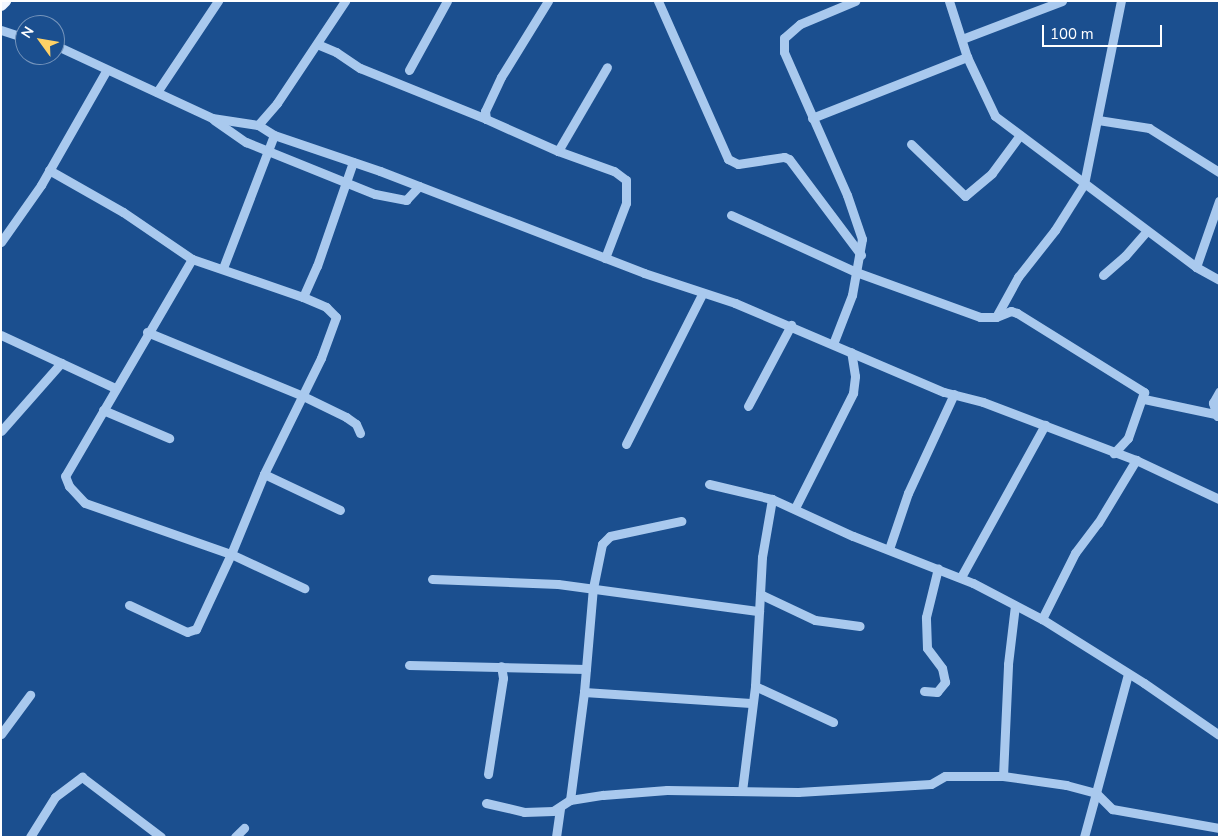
<!DOCTYPE html>
<html>
<head>
<meta charset="utf-8">
<style>
	body { margin:0 }
	#map { position:relative; width:1220px; height:838px; overflow:hidden; background:#1b4f8f; font-family:"Nunito Sans",sans-serif }
	div>[style] { position:absolute }
	.minor>* { height:9px; margin:-4.5px; padding:0 4.5px; transform-origin:4.5px; border-radius:4.5px; background:#a9c9ee }
	.major>* { height:12px; margin:-6px; padding:0 6px; transform-origin:6px; border-radius:6px; background:#f0f6ff }
	span { translate:-50% -50%; white-space:nowrap; text-align:center; line-height:1.15; -webkit-text-stroke:4.5px #1b4f8f; paint-order:stroke }
	.frame { position:absolute; inset:0; border:2px solid #fff; pointer-events:none }
	.north { position:absolute; left:15px; top:15px; width:50px; height:50px; box-sizing:border-box; background:#1b4f8f; border:1px solid #7695bc; border-radius:50%; rotate:302deg; font-size:14px; font-weight:700; line-height:20px; text-align:center; color:#fff }
	.north::after { content:''; display:block; margin:auto; width:18px; height:22px; background:#ffd166; clip-path:polygon(50% 0,100% 100%,50% 72%,0 100%) }
	.scale { position:absolute; left:1042px; top:25px; width:120px; height:22px; box-sizing:border-box; border:2px solid #fff; border-top:0; padding-left:6px; font-size:15px; line-height:18px; white-space:nowrap; color:#fff; -webkit-text-stroke:4px #1b4f8f; paint-order:stroke }
</style>
</head>
<body>
<div id="map">
	<div class="minor">
		<div style="left:548px;top:1px;width:89px;rotate:121.7deg"></div>
		<div style="left:501px;top:77px;width:38px;rotate:115deg"></div>
		<div style="left:485px;top:111px;width:8px;rotate:83deg"></div>
		<div style="left:486px;top:119px;width:79px;rotate:24deg"></div>
		<div style="left:558px;top:151px;width:97px;rotate:-59.7deg"></div>
		<div style="left:658px;top:1px;width:173px;rotate:66.1deg"></div>
		<div style="left:728px;top:159px;width:11px;rotate:27deg"></div>
		<div style="left:738px;top:164px;width:47px;rotate:-8.7deg"></div>
		<div style="left:784px;top:157px;width:5px;rotate:22deg"></div>
		<div style="left:789px;top:159px;width:120px;rotate:53.1deg"></div>
		<div style="left:949px;top:1px;width:59px;rotate:72.2deg"></div>
		<div style="left:967px;top:57px;width:65px;rotate:64.6deg"></div>
		<div style="left:995px;top:116px;width:251px;rotate:36.9deg"></div>
		<div style="left:1196px;top:267px;width:26px;rotate:29deg"></div>
		<div style="left:1px;top:30px;width:25px;rotate:18deg"></div>
		<div style="left:962px;top:39px;width:107px;rotate:-20.8deg"></div>
		<div style="left:317px;top:44px;width:21px;rotate:23deg"></div>
		<div style="left:336px;top:52px;width:29px;rotate:34deg"></div>
		<div style="left:360px;top:68px;width:136px;rotate:22deg"></div>
		<div style="left:55px;top:45px;width:173px;rotate:24.9deg"></div>
		<div style="left:212px;top:118px;width:47px;rotate:8.7deg"></div>
		<div style="left:258px;top:125px;width:19px;rotate:32deg"></div>
		<div style="left:274px;top:135px;width:112px;rotate:18.8deg"></div>
		<div style="left:380px;top:171px;width:283px;rotate:21.1deg"></div>
		<div style="left:644px;top:273px;width:96px;rotate:18.2deg"></div>
		<div style="left:735px;top:303px;width:227px;rotate:23.1deg"></div>
		<div style="left:944px;top:392px;width:40px;rotate:14.4deg"></div>
		<div style="left:983px;top:402px;width:164px;rotate:20.8deg"></div>
		<div style="left:1136px;top:460px;width:92px;rotate:25.2deg"></div>
		<div style="left:409px;top:70px;width:79px;rotate:-61.2deg"></div>
		<div style="left:157px;top:92px;width:110px;rotate:-56.2deg"></div>
		<div style="left:812px;top:118px;width:167px;rotate:-21.5deg"></div>
		<div style="left:214px;top:120px;width:39px;rotate:35deg"></div>
		<div style="left:246px;top:142px;width:139px;rotate:22deg"></div>
		<div style="left:375px;top:194px;width:32px;rotate:11deg"></div>
		<div style="left:406px;top:200px;width:19px;rotate:-47deg"></div>
		<div style="left:1098px;top:120px;width:52px;rotate:8.9deg"></div>
		<div style="left:1149px;top:128px;width:83px;rotate:32.2deg"></div>
		<div style="left:258px;top:125px;width:29px;rotate:-49deg"></div>
		<div style="left:277px;top:103px;width:123px;rotate:-56.3deg"></div>
		<div style="left:911px;top:144px;width:75px;rotate:43.9deg"></div>
		<div style="left:965px;top:196px;width:35px;rotate:-40deg"></div>
		<div style="left:992px;top:173px;width:47px;rotate:-53.6deg"></div>
		<div style="left:558px;top:151px;width:59px;rotate:19.7deg"></div>
		<div style="left:614px;top:171px;width:15px;rotate:37deg"></div>
		<div style="left:626px;top:180px;width:23px;rotate:90deg"></div>
		<div style="left:626px;top:203px;width:59px;rotate:110.9deg"></div>
		<div style="left:49px;top:170px;width:85px;rotate:29.6deg"></div>
		<div style="left:123px;top:212px;width:83px;rotate:34.3deg"></div>
		<div style="left:192px;top:259px;width:251px;rotate:120.3deg"></div>
		<div style="left:65px;top:476px;width:11px;rotate:68deg"></div>
		<div style="left:69px;top:486px;width:23px;rotate:47deg"></div>
		<div style="left:85px;top:503px;width:155px;rotate:19.3deg"></div>
		<div style="left:231px;top:554px;width:83px;rotate:115deg"></div>
		<div style="left:196px;top:629px;width:9px;rotate:162deg"></div>
		<div style="left:187px;top:632px;width:64px;rotate:-155deg"></div>
		<div style="left:731px;top:215px;width:137px;rotate:24.5deg"></div>
		<div style="left:856px;top:272px;width:132px;rotate:19.9deg"></div>
		<div style="left:980px;top:317px;width:16px"></div>
		<div style="left:996px;top:317px;width:46px;rotate:-61.2deg"></div>
		<div style="left:1018px;top:277px;width:60px;rotate:-51.8deg"></div>
		<div style="left:1055px;top:230px;width:54px;rotate:-57.8deg"></div>
		<div style="left:1084px;top:184px;width:187px;rotate:-78.6deg"></div>
		<div style="left:1px;top:242px;width:70px;rotate:-54.9deg"></div>
		<div style="left:41px;top:185px;width:131px;rotate:-60.3deg"></div>
		<div style="left:192px;top:259px;width:117px;rotate:18.9deg"></div>
		<div style="left:303px;top:297px;width:25px;rotate:23deg"></div>
		<div style="left:326px;top:307px;width:14px;rotate:45deg"></div>
		<div style="left:336px;top:317px;width:44px;rotate:110.1deg"></div>
		<div style="left:321px;top:358px;width:129px;rotate:116.2deg"></div>
		<div style="left:264px;top:474px;width:87px;rotate:112.4deg"></div>
		<div style="left:231px;top:554px;width:81px;rotate:25deg"></div>
		<div style="left:1196px;top:267px;width:70px;rotate:-70.8deg"></div>
		<div style="left:223px;top:268px;width:142px;rotate:-69deg"></div>
		<div style="left:1103px;top:275px;width:29px;rotate:-41deg"></div>
		<div style="left:1125px;top:256px;width:33px;rotate:-49deg"></div>
		<div style="left:303px;top:297px;width:34px;rotate:-66deg"></div>
		<div style="left:317px;top:266px;width:110px;rotate:-70.9deg"></div>
		<div style="left:996px;top:317px;width:16px;rotate:-22deg"></div>
		<div style="left:1011px;top:311px;width:6px;rotate:18deg"></div>
		<div style="left:1017px;top:313px;width:150px;rotate:31.9deg"></div>
		<div style="left:1144px;top:392px;width:49px;rotate:109.2deg"></div>
		<div style="left:1128px;top:438px;width:21px;rotate:133deg"></div>
		<div style="left:147px;top:332px;width:169px;rotate:22.3deg"></div>
		<div style="left:303px;top:396px;width:48px;rotate:26deg"></div>
		<div style="left:346px;top:417px;width:12px;rotate:35deg"></div>
		<div style="left:356px;top:424px;width:10px;rotate:66deg"></div>
		<div style="left:1px;top:335px;width:126px;rotate:24.9deg"></div>
		<div style="left:833px;top:344px;width:53px;rotate:-68.8deg"></div>
		<div style="left:852px;top:295px;width:57px;rotate:-79.9deg"></div>
		<div style="left:862px;top:239px;width:46px;rotate:-108.8deg"></div>
		<div style="left:847px;top:195px;width:156px;rotate:-113.8deg"></div>
		<div style="left:784px;top:52px;width:14px;rotate:-90deg"></div>
		<div style="left:784px;top:38px;width:21px;rotate:-41deg"></div>
		<div style="left:800px;top:24px;width:60px;rotate:-22.7deg"></div>
		<div style="left:1144px;top:399px;width:73px;rotate:11.9deg"></div>
		<div style="left:748px;top:406px;width:92px;rotate:-62deg"></div>
		<div style="left:103px;top:410px;width:72px;rotate:23deg"></div>
		<div style="left:1217px;top:416px;width:14px;rotate:-107deg"></div>
		<div style="left:1213px;top:403px;width:13px;rotate:-61deg"></div>
		<div style="left:1px;top:431px;width:91px;rotate:-48.6deg"></div>
		<div style="left:626px;top:444px;width:168px;rotate:-63.1deg"></div>
		<div style="left:264px;top:474px;width:84px;rotate:25.3deg"></div>
		<div style="left:709px;top:484px;width:65px;rotate:13.4deg"></div>
		<div style="left:772px;top:499px;width:89px;rotate:24.6deg"></div>
		<div style="left:853px;top:536px;width:129px;rotate:21.4deg"></div>
		<div style="left:973px;top:583px;width:78px;rotate:27.6deg"></div>
		<div style="left:1042px;top:619px;width:120px;rotate:32.1deg"></div>
		<div style="left:1144px;top:683px;width:91px;rotate:34.7deg"></div>
		<div style="left:795px;top:508px;width:129px;rotate:-63.2deg"></div>
		<div style="left:853px;top:393px;width:17px;rotate:-83deg"></div>
		<div style="left:855px;top:376px;width:24px;rotate:-99deg"></div>
		<div style="left:889px;top:549px;width:59px;rotate:-71.3deg"></div>
		<div style="left:908px;top:493px;width:109px;rotate:-65.1deg"></div>
		<div style="left:961px;top:577px;width:174px;rotate:-61.1deg"></div>
		<div style="left:432px;top:579px;width:126px;rotate:2.3deg"></div>
		<div style="left:558px;top:584px;width:203px;rotate:7.7deg"></div>
		<div style="left:760px;top:594px;width:61px;rotate:25.3deg"></div>
		<div style="left:815px;top:620px;width:45px;rotate:7.6deg"></div>
		<div style="left:1042px;top:619px;width:74px;rotate:-63.4deg"></div>
		<div style="left:1075px;top:553px;width:38px;rotate:-53deg"></div>
		<div style="left:1098px;top:523px;width:74px;rotate:-58.9deg"></div>
		<div style="left:409px;top:665px;width:177px;rotate:1.3deg"></div>
		<div style="left:1128px;top:674px;width:123px;rotate:105.1deg"></div>
		<div style="left:1096px;top:793px;width:23px;rotate:45deg"></div>
		<div style="left:1112px;top:809px;width:109px;rotate:10.1deg"></div>
		<div style="left:755px;top:686px;width:86px;rotate:24.8deg"></div>
		<div style="left:924px;top:691px;width:13px;rotate:4deg"></div>
		<div style="left:937px;top:692px;width:13px;rotate:-51deg"></div>
		<div style="left:945px;top:682px;width:14px;rotate:-102deg"></div>
		<div style="left:942px;top:668px;width:25px;rotate:-127deg"></div>
		<div style="left:927px;top:648px;width:31px;rotate:-92deg"></div>
		<div style="left:926px;top:617px;width:50px;rotate:-76.2deg"></div>
		<div style="left:584px;top:692px;width:104px;rotate:-85.1deg"></div>
		<div style="left:593px;top:588px;width:45px;rotate:-78.4deg"></div>
		<div style="left:602px;top:544px;width:11px;rotate:-45deg"></div>
		<div style="left:610px;top:536px;width:73px;rotate:-11.9deg"></div>
		<div style="left:1px;top:734px;width:49px;rotate:-53.4deg"></div>
		<div style="left:488px;top:774px;width:97px;rotate:-81.1deg"></div>
		<div style="left:503px;top:678px;width:12px;rotate:-99deg"></div>
		<div style="left:1003px;top:776px;width:112px;rotate:-87.4deg"></div>
		<div style="left:1008px;top:664px;width:59px;rotate:-83.2deg"></div>
		<div style="left:742px;top:791px;width:106px;rotate:-82.9deg"></div>
		<div style="left:755px;top:686px;width:129px;rotate:-86.9deg"></div>
		<div style="left:762px;top:557px;width:59px;rotate:-80.2deg"></div>
		<div style="left:570px;top:800px;width:109px;rotate:-82.6deg"></div>
		<div style="left:584px;top:692px;width:167px;rotate:3.8deg"></div>
		<div style="left:486px;top:803px;width:39px;rotate:13deg"></div>
		<div style="left:524px;top:812px;width:29px;rotate:-2deg"></div>
		<div style="left:553px;top:811px;width:20px;rotate:-33deg"></div>
		<div style="left:570px;top:800px;width:33px;rotate:-9deg"></div>
		<div style="left:603px;top:795px;width:64px;rotate:-4.5deg"></div>
		<div style="left:667px;top:790px;width:131px;rotate:0.9deg"></div>
		<div style="left:798px;top:792px;width:133px;rotate:-3.4deg"></div>
		<div style="left:931px;top:784px;width:16px;rotate:-30deg"></div>
		<div style="left:945px;top:776px;width:58px"></div>
		<div style="left:1003px;top:776px;width:64px;rotate:8.1deg"></div>
		<div style="left:1066px;top:785px;width:31px;rotate:15deg"></div>
		<div style="left:1096px;top:793px;width:46px;rotate:105.3deg"></div>
		<div style="left:30px;top:837px;width:47px;rotate:-58deg"></div>
		<div style="left:55px;top:797px;width:34px;rotate:-37deg"></div>
		<div style="left:82px;top:777px;width:99px;rotate:37.2deg"></div>
		<div style="left:235px;top:837px;width:13px;rotate:-45deg"></div>
		<div style="left:556px;top:837px;width:30px;rotate:-82deg"></div>
	</div>
	<div class="major">
		<div style="left:1px;top:5px;width:6px;rotate:-45deg"></div>
	</div>
	<div class="frame"></div>
	<div class="north">N</div>
	<div class="scale">100 m</div>
</div>
</body>
</html>
